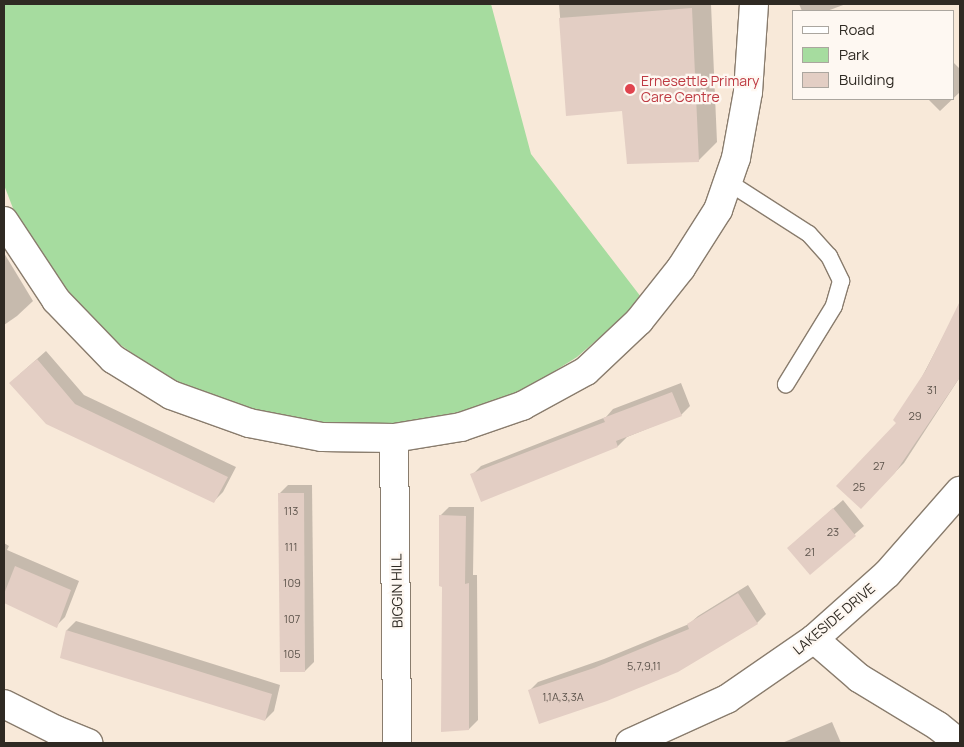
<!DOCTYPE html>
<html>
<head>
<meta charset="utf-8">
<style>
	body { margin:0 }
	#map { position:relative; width:964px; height:747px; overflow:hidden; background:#f8e9d9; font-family:Manrope,sans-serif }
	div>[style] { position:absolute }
	.green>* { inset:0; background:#a6dc9f }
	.shadow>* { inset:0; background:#0003 }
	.building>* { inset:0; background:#e3cec4 }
	.roads { filter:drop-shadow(1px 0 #897c6d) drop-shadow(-1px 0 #897c6d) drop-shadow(0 1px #897c6d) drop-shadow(0 -1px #897c6d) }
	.service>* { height:16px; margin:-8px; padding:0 8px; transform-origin:8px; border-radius:8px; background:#fff }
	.minor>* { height:28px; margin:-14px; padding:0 14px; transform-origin:14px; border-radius:14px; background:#fff }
	.dots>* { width:14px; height:14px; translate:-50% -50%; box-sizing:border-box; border:2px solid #fef8f2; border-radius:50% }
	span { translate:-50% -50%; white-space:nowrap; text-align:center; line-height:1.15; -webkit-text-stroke:4.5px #fef8f2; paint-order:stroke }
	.number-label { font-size:11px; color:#5c534b }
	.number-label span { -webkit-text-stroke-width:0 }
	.health-label { font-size:14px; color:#be3a42 }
	.left { translate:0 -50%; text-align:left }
	.street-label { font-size:14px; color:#2f2a23 }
	.frame { position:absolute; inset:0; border:5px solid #2f2a23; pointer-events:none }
	.legend { position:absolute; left:792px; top:10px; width:162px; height:90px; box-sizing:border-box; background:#fef8f2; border:1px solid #aba69f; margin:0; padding:6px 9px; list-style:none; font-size:15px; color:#2f2a23 }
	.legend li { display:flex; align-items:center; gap:10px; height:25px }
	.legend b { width:25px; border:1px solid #aba69f }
</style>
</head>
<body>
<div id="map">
	<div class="green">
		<div style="clip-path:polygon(4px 4px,491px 4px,531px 154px,641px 297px,628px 313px,577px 357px,526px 389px,464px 411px,394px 424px,344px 424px,278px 418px,235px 407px,191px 389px,146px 363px,111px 338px,79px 304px,44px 261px,16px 216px,4px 185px)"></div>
	</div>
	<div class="shadow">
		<div style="clip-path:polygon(559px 4px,711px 4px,717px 142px,698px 161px,623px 110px,568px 114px)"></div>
		<div style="clip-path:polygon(799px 4px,846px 4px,827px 11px,802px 11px)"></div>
		<div style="clip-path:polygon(953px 62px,960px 69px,960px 92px,940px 111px,928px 99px,953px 99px)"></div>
		<div style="clip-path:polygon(4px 253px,33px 301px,17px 316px,4px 325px)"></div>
		<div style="clip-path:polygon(960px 304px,960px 377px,904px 463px,861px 507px,898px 423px)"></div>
		<div style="clip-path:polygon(46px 351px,84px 395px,236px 467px,223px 492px,214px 501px,20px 374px)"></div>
		<div style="clip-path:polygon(681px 383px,690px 406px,681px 415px,627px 437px,618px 446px,482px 500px,472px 475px,481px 466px,606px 417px,613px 409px)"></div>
		<div style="clip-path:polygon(288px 485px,312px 485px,314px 662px,305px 671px,279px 494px)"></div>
		<div style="clip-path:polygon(843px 500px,864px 526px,810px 573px,788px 548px)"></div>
		<div style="clip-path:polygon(449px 507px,474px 507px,473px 575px,477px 575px,478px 720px,469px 729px,443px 586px,440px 516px)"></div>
		<div style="clip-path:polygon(4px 543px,9px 546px,7px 550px,79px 581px,65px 617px,56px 626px,4px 600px)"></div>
		<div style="clip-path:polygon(748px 585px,766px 614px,757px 623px,678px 671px,529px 691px,538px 682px,604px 659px,689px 624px,698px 616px)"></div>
		<div style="clip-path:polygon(76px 621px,280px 685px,274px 711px,265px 720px,61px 657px,67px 630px)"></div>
		<div style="clip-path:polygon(832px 722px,841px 743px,782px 743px)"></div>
	</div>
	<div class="building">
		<div style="clip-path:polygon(692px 8px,699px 162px,627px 164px,622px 111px,566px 116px,559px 18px)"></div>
		<div style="clip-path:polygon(960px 301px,960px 377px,895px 473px,861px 509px,836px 486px,896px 423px,893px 420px,926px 370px)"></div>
		<div style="clip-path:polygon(37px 359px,75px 404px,228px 477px,214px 503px,46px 424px,9px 383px)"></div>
		<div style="clip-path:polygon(672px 392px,682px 416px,616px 441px,618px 447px,481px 502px,470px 474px,605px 422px,603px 418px)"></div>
		<div style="clip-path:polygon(278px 493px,304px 493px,305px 672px,280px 672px)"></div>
		<div style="clip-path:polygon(833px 508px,856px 536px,810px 575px,787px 548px)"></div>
		<div style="clip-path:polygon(439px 515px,466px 516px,465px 584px,469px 583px,469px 730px,441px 732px,442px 587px,439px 586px)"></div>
		<div style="clip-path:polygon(15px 566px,71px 590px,57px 628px,4px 603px,4px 594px)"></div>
		<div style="clip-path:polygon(738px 593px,758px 624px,678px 672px,607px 701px,539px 724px,528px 690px,594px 668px,689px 629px,687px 624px)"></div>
		<div style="clip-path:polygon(66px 630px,272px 694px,265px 721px,60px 658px)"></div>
	</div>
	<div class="roads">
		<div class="service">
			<div style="left:728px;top:182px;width:96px;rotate:32.7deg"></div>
			<div style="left:809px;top:234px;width:30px;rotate:48deg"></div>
			<div style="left:829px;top:256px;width:28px;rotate:64deg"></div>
			<div style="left:841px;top:281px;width:26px;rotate:106deg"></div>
			<div style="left:834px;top:306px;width:92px;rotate:121.6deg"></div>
		</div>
		<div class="minor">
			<div style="left:4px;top:221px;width:95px;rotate:56.6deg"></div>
			<div style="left:56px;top:300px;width:82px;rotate:46deg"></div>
			<div style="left:113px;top:359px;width:68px;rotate:31.8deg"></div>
			<div style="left:171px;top:395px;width:83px;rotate:19.7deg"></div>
			<div style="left:249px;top:423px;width:74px;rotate:10.9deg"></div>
			<div style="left:322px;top:437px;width:72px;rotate:0.8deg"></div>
			<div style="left:394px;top:438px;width:68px;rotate:-9.3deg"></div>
			<div style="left:461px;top:427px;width:65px;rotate:-19deg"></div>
			<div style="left:522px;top:406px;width:73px;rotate:-28.7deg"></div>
			<div style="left:586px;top:371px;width:73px;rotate:-43.3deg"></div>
			<div style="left:639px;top:321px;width:68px;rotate:-51.6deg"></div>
			<div style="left:681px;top:268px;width:69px;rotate:-57.5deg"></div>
			<div style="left:718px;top:210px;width:55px;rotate:-70.9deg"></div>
			<div style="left:736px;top:158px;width:67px;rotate:-79.7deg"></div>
			<div style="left:748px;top:92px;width:88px;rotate:-86.1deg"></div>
			<div style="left:394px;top:438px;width:305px;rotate:89.4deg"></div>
			<div style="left:814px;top:639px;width:60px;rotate:40.9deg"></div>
			<div style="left:859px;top:678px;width:92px;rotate:31.3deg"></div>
			<div style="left:938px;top:726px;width:27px;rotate:39deg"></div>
			<div style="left:4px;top:704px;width:58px;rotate:26.6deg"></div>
			<div style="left:56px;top:730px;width:35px;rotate:22deg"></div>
			<div style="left:630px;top:743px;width:107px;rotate:-24.4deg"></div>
			<div style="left:727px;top:699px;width:106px;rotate:-34.6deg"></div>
			<div style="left:814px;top:639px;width:98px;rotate:-41.7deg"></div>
			<div style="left:887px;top:574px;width:111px;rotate:-48.7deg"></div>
		</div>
	</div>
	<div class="dots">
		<div style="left:630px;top:89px;background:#e0444e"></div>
	</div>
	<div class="number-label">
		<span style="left:932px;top:390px">31</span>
		<span style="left:915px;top:416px">29</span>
		<span style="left:879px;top:466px">27</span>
		<span style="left:859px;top:487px">25</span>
		<span style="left:291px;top:511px">113</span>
		<span style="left:833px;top:532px">23</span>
		<span style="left:291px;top:547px">111</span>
		<span style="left:810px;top:552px">21</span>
		<span style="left:292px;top:583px">109</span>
		<span style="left:292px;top:619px">107</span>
		<span style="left:292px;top:654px">105</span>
		<span style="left:644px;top:666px">5,7,9,11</span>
		<span style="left:563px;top:697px">1,1A,3,3A</span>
	</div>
	<div class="health-label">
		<span class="left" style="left:641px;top:89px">Ernesettle Primary<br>Care Centre</span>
	</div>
	<div class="street-label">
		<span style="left:397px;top:591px;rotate:-91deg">BIGGIN HILL</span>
		<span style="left:834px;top:619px;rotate:-40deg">LAKESIDE DRIVE</span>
	</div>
	<div class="frame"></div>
	<ul class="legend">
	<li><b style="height:6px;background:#fff"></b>Road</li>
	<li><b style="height:14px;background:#a6dc9f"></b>Park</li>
	<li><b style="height:14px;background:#e3cec4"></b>Building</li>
	</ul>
</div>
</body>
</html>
